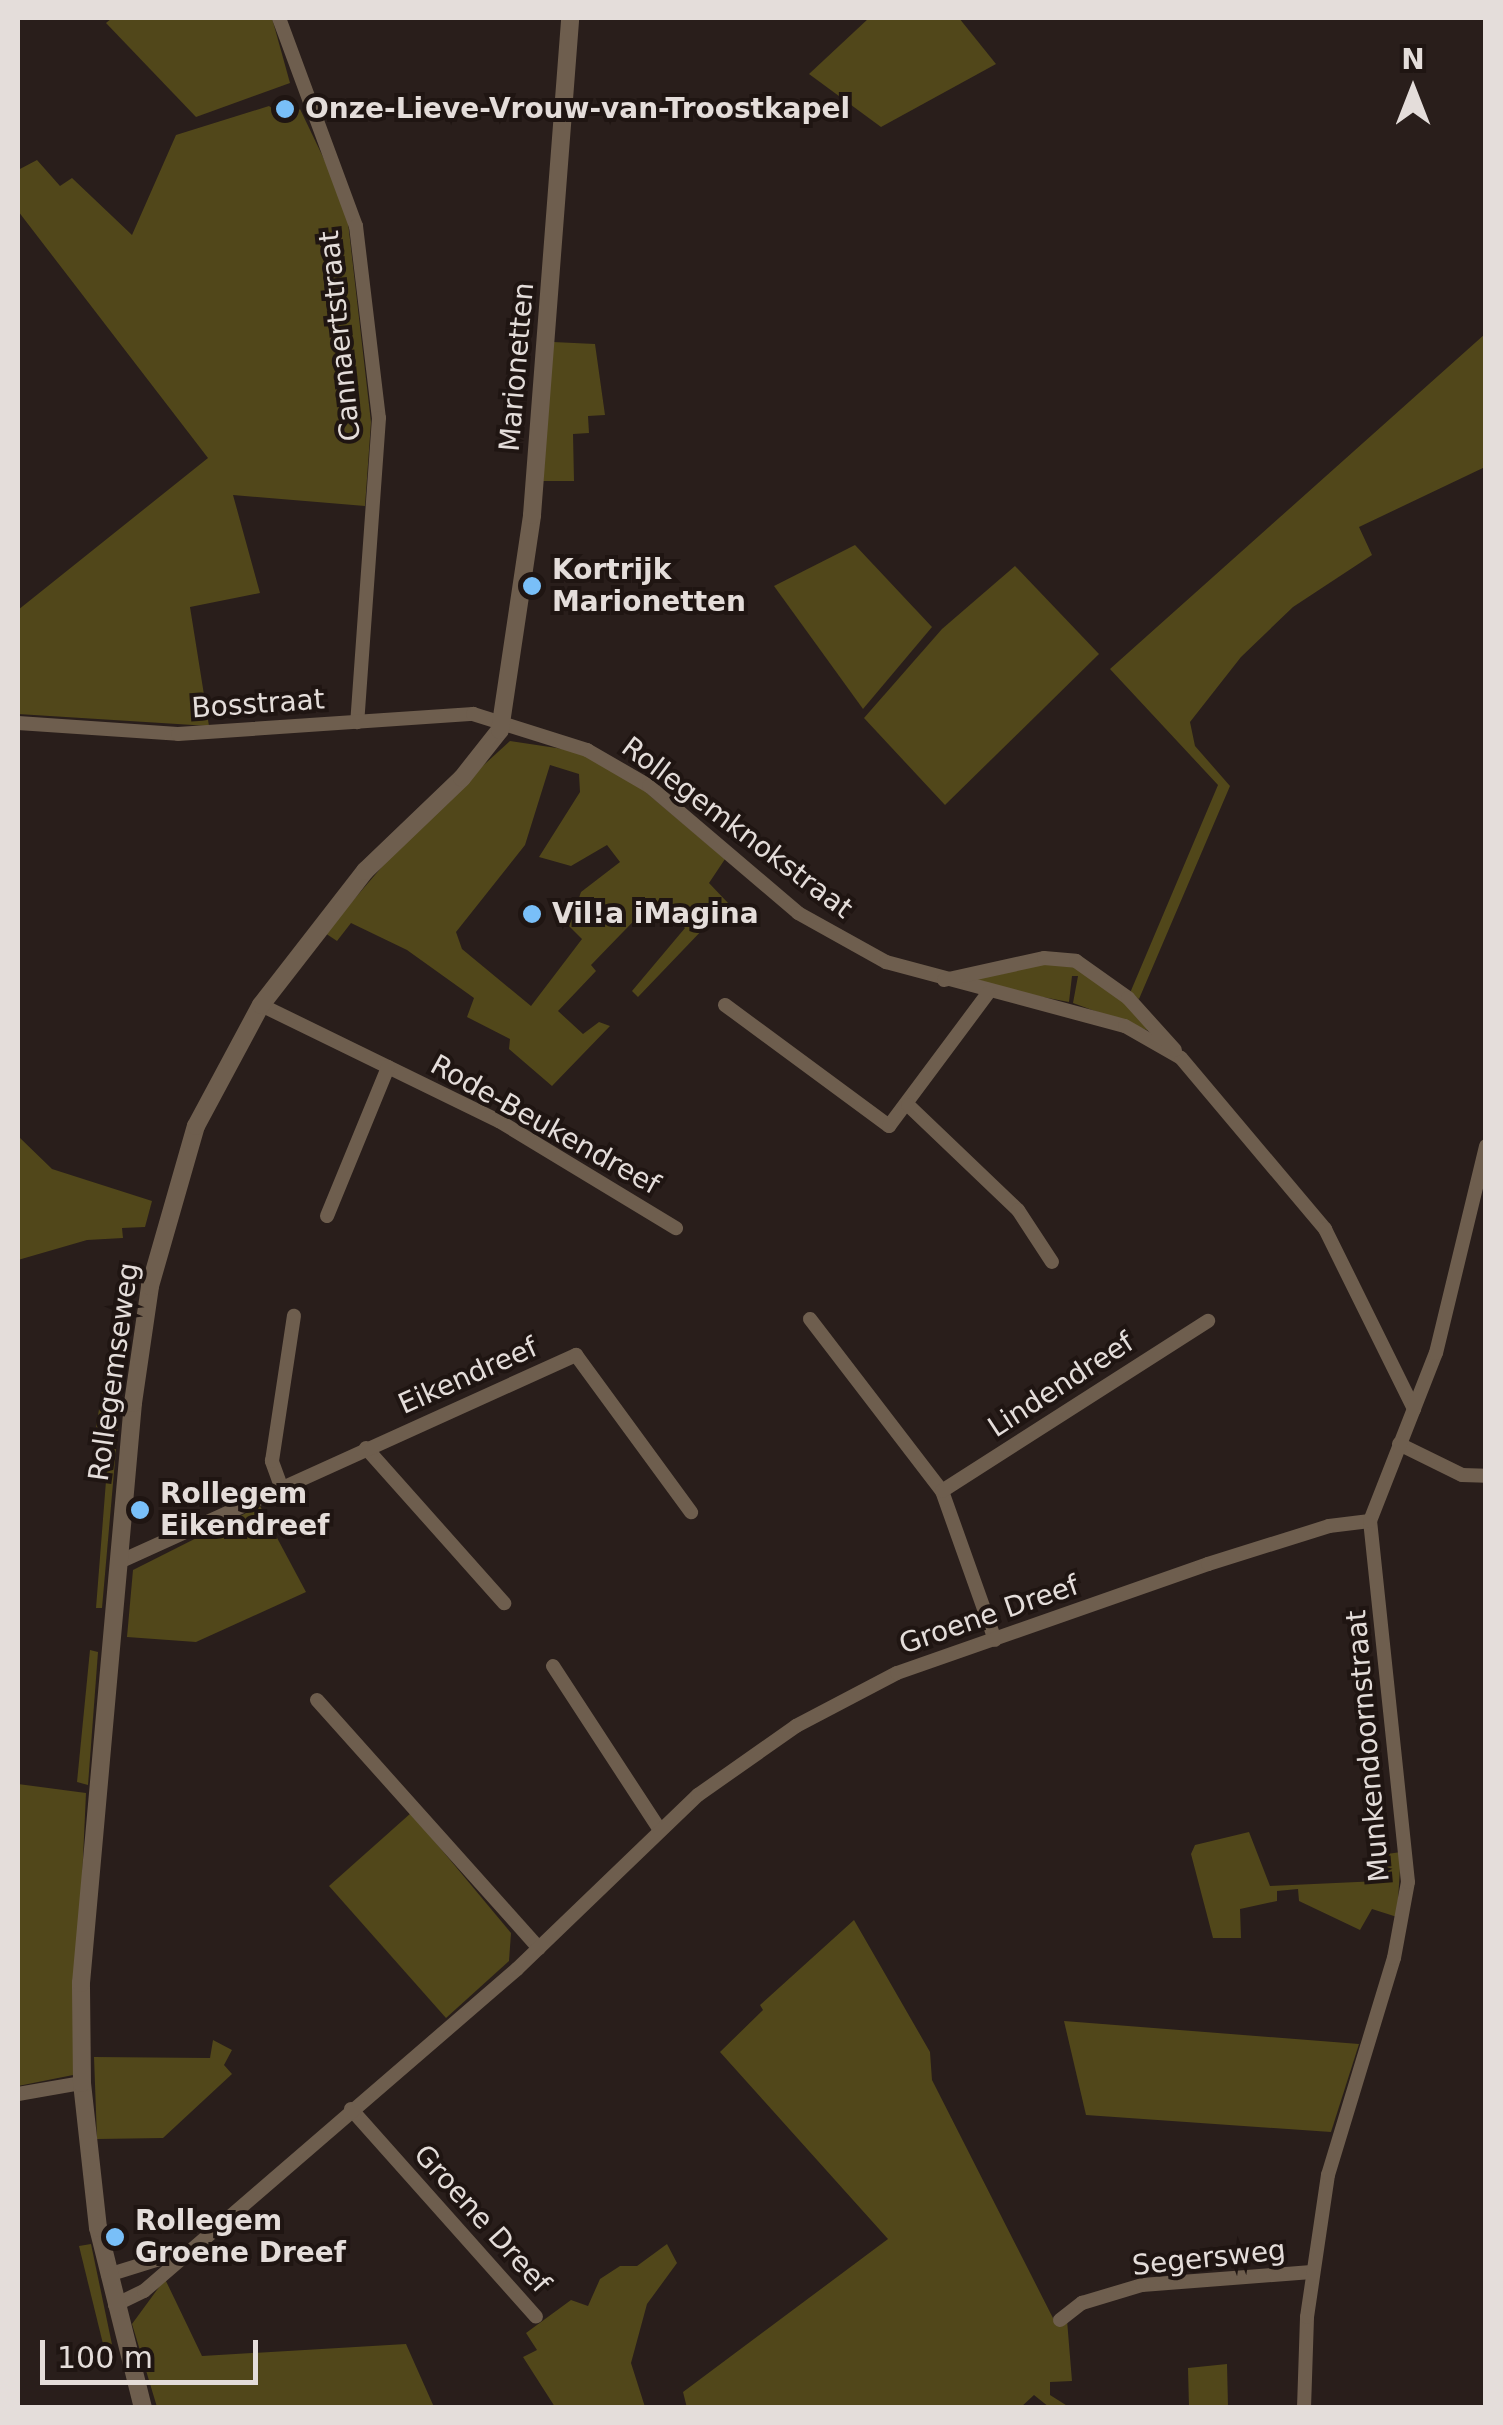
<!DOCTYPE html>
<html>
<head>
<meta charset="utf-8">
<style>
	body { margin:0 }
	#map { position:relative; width:1503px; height:2425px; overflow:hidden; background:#291e1b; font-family:"DejaVu Sans",sans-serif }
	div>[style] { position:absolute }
	.green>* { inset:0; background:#51471a }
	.minor>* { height:14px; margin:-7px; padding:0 7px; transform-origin:7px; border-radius:7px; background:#6e5e4e }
	.tertiary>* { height:18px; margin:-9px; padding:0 9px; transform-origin:9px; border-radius:9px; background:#6e5e4e }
	.dots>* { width:28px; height:28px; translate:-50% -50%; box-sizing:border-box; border:5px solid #1f1512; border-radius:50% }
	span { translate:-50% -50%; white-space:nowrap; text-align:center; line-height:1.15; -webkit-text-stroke:8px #1f1512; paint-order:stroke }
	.poi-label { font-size:28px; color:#e4ddda; font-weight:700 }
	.left { translate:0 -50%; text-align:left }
	.street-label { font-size:28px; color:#e4ddda }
	.frame { position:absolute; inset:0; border:20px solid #e4ddda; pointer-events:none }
	.north { position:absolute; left:1363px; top:40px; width:100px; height:100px; -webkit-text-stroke:8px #1f1512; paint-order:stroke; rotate:0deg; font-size:28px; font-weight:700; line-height:40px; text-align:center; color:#e4ddda }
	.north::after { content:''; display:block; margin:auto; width:35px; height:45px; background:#e4ddda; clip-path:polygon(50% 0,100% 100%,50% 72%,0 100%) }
	.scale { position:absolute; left:40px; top:2340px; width:218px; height:45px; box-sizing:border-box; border:5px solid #e4ddda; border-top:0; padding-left:12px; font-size:30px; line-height:35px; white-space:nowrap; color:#e4ddda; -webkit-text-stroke:8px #1f1512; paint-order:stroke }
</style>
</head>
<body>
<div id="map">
	<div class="green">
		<div style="clip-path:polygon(112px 18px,272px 18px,290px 83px,196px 117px,106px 23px)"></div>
		<div style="clip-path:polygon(869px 18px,959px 18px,996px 64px,881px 127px,809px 74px)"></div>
		<div style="clip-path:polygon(269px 106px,289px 121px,300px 109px,346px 205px,371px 422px,365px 506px,233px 495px,260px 593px,190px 607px,209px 726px,18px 714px,18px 610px,208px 458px,18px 211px,18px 170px,37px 160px,60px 186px,72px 178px,132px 235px,176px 135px)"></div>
		<div style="clip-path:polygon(1485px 334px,1485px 467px,1359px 527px,1372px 555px,1293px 607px,1241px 657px,1190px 722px,1195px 746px,1230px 786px,1139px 999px,1130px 993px,1218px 785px,1110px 669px)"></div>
		<div style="clip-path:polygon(553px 342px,595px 344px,605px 415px,588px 416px,589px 433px,573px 434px,574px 481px,543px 481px)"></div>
		<div style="clip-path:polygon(855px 545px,932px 627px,863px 709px,774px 586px)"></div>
		<div style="clip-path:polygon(1015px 566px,1099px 654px,945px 805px,864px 718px,942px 629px)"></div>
		<div style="clip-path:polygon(evenodd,510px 741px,583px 752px,623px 773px,725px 859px,709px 883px,728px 903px,638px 997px,632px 991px,685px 928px,655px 899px,591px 965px,596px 971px,558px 1011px,583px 1034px,599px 1022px,610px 1026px,552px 1086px,509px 1049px,510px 1039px,467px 1017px,474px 998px,407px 950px,351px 923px,337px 941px,325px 933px,418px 825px,510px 741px,550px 765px,579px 774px,580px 792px,539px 857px,571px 866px,607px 845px,620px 862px,581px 892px,569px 926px,582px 939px,531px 1006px,462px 949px,456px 932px,525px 845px,550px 765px)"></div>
		<div style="clip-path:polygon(1047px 962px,1071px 964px,1112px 989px,1155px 1033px,1073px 1003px,1078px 976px,1072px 976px,1069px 1002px,974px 984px,974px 976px)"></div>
		<div style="clip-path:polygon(18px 1136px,52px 1169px,152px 1201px,145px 1227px,122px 1228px,123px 1238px,87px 1240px,18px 1260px)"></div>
		<div style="clip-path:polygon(108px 1356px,124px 1359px,102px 1608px,96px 1608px,110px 1430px,96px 1427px)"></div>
		<div style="clip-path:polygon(260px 1506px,306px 1592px,196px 1642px,127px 1637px,133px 1570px)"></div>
		<div style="clip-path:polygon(90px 1650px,98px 1652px,88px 1785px,77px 1782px)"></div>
		<div style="clip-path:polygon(18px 1784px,86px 1793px,73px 2075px,18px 2086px)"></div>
		<div style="clip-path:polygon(411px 1813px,511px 1933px,509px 1961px,446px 2018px,329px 1886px)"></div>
		<div style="clip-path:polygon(1249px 1832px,1270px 1886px,1379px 1881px,1380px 1855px,1401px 1852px,1397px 1917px,1372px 1909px,1360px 1930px,1299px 1901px,1298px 1889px,1277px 1891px,1277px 1901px,1240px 1909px,1241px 1938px,1213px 1938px,1191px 1854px,1195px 1845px)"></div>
		<div style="clip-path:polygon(854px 1920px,930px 2052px,932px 2080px,1055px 2322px,1067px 2320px,1072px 2381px,1050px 2382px,1050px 2395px,1069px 2407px,1049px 2407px,1034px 2395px,1020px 2408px,687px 2408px,683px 2392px,888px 2239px,720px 2052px,763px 2010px,760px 2005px)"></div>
		<div style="clip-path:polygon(1064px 2021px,1359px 2044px,1331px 2132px,1086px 2115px)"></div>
		<div style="clip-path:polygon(213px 2040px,232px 2050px,224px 2065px,232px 2074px,163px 2138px,97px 2139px,94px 2057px,210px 2058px)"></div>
		<div style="clip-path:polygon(91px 2244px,114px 2354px,106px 2356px,79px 2246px)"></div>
		<div style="clip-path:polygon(667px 2244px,677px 2263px,647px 2304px,631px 2363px,645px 2407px,555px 2407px,523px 2357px,537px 2350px,526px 2333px,571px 2300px,588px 2306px,600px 2279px,620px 2266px,637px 2266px)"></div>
		<div style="clip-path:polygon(165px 2279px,202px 2356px,406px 2344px,434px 2407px,157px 2407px,132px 2324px)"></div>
		<div style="clip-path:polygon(1227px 2364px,1228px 2407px,1189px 2407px,1188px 2368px)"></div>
	</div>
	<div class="minor">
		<div style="left:279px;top:18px;width:222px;rotate:69.7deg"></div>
		<div style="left:356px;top:226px;width:193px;rotate:83.2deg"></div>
		<div style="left:379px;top:418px;width:305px;rotate:94.1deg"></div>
		<div style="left:18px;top:723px;width:160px;rotate:3.9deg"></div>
		<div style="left:178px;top:734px;width:296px;rotate:-3.9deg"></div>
		<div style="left:473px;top:714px;width:120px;rotate:17.5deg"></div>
		<div style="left:587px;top:750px;width:72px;rotate:30.1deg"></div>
		<div style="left:649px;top:786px;width:196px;rotate:40.4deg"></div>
		<div style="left:798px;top:913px;width:101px;rotate:29.1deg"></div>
		<div style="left:886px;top:962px;width:247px;rotate:15deg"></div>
		<div style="left:1125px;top:1026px;width:64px;rotate:29.7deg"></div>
		<div style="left:1181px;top:1058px;width:224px;rotate:49.9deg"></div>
		<div style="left:1325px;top:1229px;width:201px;rotate:63.7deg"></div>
		<div style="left:944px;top:980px;width:102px;rotate:-12.4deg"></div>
		<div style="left:1044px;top:958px;width:32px;rotate:5deg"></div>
		<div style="left:1076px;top:961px;width:64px;rotate:35.4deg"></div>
		<div style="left:1128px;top:998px;width:70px;rotate:47.9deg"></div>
		<div style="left:261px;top:1005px;width:265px;rotate:26deg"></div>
		<div style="left:499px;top:1121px;width:207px;rotate:31.2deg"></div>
		<div style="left:725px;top:1005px;width:204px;rotate:36.4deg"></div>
		<div style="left:889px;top:1126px;width:166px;rotate:-53.3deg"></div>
		<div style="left:908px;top:1105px;width:152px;rotate:43.7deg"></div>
		<div style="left:1018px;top:1210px;width:62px;rotate:56.8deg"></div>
		<div style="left:327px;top:1216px;width:161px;rotate:-67.7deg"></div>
		<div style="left:810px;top:1319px;width:217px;rotate:52.5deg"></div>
		<div style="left:942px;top:1491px;width:158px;rotate:70.4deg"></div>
		<div style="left:1399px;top:1444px;width:70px;rotate:26.2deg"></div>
		<div style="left:1462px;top:1475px;width:24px;rotate:2deg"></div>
		<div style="left:366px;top:1448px;width:208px;rotate:48.3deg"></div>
		<div style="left:282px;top:1489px;width:30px;rotate:-110deg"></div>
		<div style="left:272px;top:1461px;width:147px;rotate:-81.4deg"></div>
		<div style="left:942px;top:1491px;width:316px;rotate:-32.6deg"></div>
		<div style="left:119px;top:1562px;width:502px;rotate:-24.37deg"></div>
		<div style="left:576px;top:1355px;width:195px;rotate:53.8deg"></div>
		<div style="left:553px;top:1666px;width:196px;rotate:56.9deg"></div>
		<div style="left:317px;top:1700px;width:333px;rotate:48.2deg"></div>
		<div style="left:18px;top:2094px;width:65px;rotate:-9.8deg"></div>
		<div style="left:351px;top:2109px;width:278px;rotate:48.3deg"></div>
		<div style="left:108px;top:2275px;width:77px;rotate:-17.3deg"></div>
		<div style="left:115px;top:2305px;width:32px;rotate:-26deg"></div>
		<div style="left:144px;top:2291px;width:493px;rotate:-40.8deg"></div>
		<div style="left:517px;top:1969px;width:251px;rotate:-43.9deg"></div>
		<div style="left:698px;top:1795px;width:120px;rotate:-35.1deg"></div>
		<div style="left:796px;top:1726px;width:114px;rotate:-27.7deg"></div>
		<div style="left:897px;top:1673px;width:330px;rotate:-19.3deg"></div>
		<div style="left:1208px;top:1564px;width:127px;rotate:-17.4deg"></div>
		<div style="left:1329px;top:1526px;width:41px;rotate:-7deg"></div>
		<div style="left:1060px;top:2320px;width:28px;rotate:-38deg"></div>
		<div style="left:1082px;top:2303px;width:63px;rotate:-16.7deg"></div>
		<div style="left:1142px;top:2285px;width:170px;rotate:-4.4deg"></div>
		<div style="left:1304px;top:2408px;width:91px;rotate:-88.1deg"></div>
		<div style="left:1307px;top:2317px;width:144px;rotate:-81.6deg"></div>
		<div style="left:1328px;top:2175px;width:227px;rotate:-73.1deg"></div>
		<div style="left:1394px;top:1958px;width:77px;rotate:-79.6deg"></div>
		<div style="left:1408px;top:1882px;width:363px;rotate:-96deg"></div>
		<div style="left:1370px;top:1521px;width:180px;rotate:-68.6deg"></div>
		<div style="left:1436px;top:1353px;width:213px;rotate:-76.4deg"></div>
	</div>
	<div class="tertiary">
		<div style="left:143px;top:2408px;width:186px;rotate:-104deg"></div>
		<div style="left:98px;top:2228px;width:146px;rotate:-96.3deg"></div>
		<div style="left:82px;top:2083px;width:100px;rotate:-90.6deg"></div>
		<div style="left:81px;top:1983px;width:582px;rotate:-84.88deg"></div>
		<div style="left:133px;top:1403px;width:118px;rotate:-81.7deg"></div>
		<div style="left:150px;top:1286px;width:166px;rotate:-74deg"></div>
		<div style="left:196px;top:1126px;width:137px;rotate:-61.8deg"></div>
		<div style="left:261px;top:1005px;width:170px;rotate:-52.2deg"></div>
		<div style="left:365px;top:871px;width:134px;rotate:-43.8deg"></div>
		<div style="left:462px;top:778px;width:61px;rotate:-51.6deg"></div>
		<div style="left:500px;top:730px;width:217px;rotate:-81.5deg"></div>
		<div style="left:532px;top:515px;width:498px;rotate:-85.6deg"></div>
	</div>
	<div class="dots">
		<div style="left:285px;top:109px;background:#79bff8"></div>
		<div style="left:532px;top:586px;background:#79bff8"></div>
		<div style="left:532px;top:914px;background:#79bff8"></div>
		<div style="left:140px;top:1510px;background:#79bff8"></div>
		<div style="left:115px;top:2237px;background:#79bff8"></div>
	</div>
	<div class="poi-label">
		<span class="left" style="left:305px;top:109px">Onze-Lieve-Vrouw-van-Troostkapel</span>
		<span class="left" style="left:552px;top:586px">Kortrijk<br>Marionetten</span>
		<span class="left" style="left:552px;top:914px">Vil!a iMagina</span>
		<span class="left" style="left:160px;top:1510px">Rollegem<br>Eikendreef</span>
		<span class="left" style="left:135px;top:2237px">Rollegem<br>Groene Dreef</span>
	</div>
	<div class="street-label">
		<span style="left:340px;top:336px;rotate:-96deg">Cannaertstraat</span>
		<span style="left:517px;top:367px;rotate:-85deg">Marionetten</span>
		<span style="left:258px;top:704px;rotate:-4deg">Bosstraat</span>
		<span style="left:737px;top:828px;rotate:37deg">Rollegemknokstraat</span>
		<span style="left:545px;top:1125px;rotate:29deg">Rode-Beukendreef</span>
		<span style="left:114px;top:1372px;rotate:-82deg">Rollegemseweg</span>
		<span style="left:468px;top:1376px;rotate:-24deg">Eikendreef</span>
		<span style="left:1061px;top:1385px;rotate:-33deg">Lindendreef</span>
		<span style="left:989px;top:1615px;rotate:-19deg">Groene Dreef</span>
		<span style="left:1368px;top:1746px;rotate:-95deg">Munkendoornstraat</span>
		<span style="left:482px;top:2219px;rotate:48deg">Groene Dreef</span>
		<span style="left:1209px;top:2258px;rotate:-6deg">Segersweg</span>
	</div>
	<div class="frame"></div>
	<div class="north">N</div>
	<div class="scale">100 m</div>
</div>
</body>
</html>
